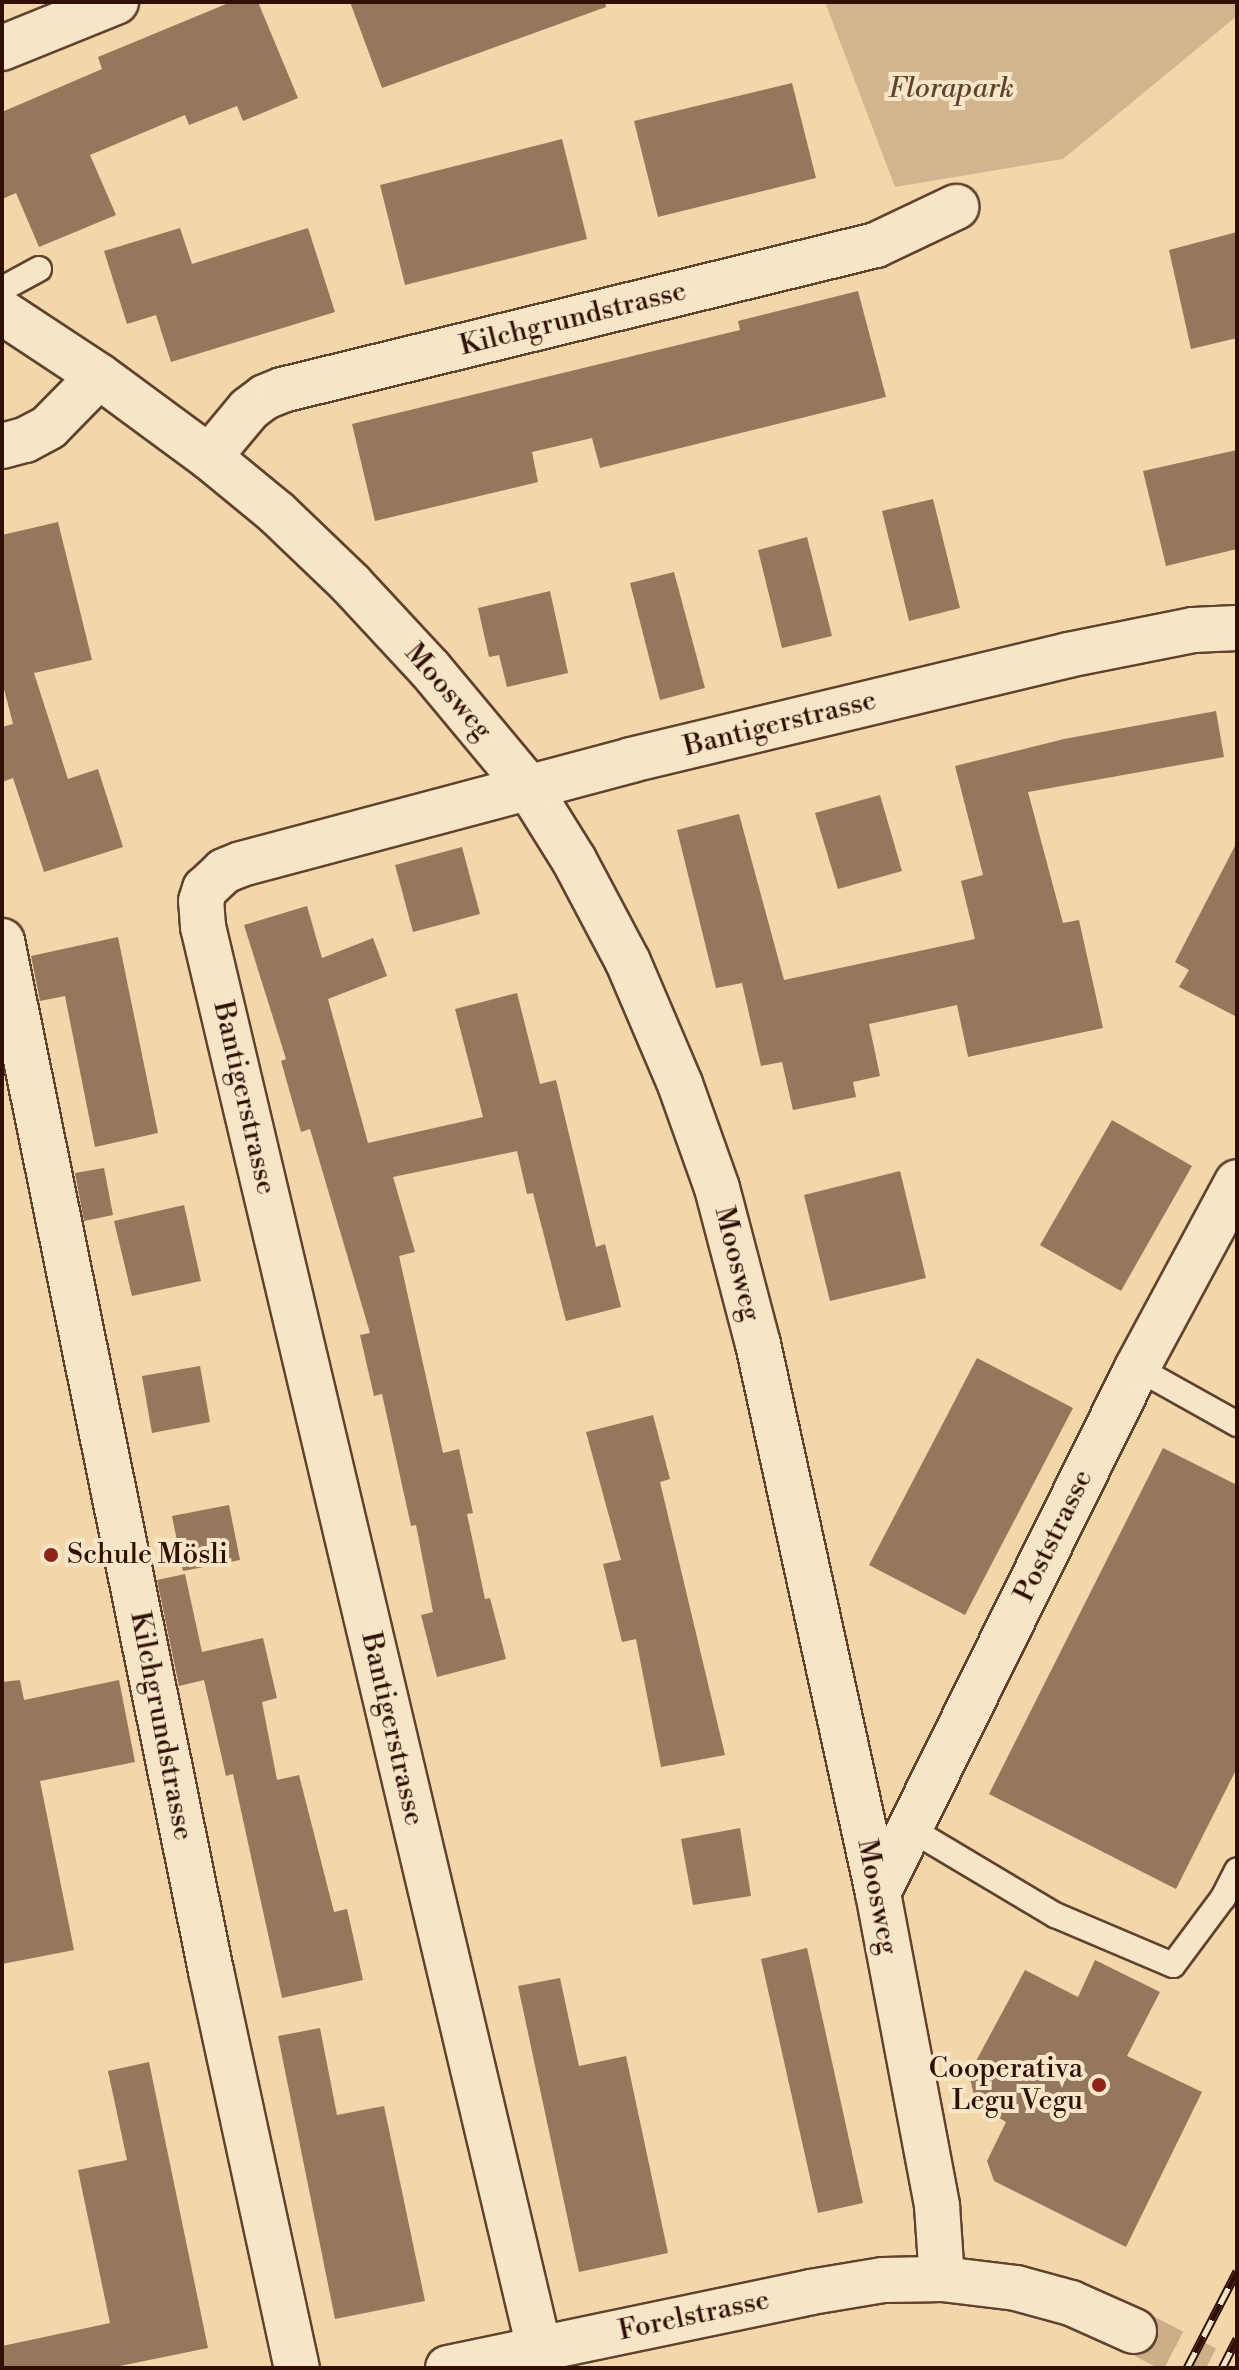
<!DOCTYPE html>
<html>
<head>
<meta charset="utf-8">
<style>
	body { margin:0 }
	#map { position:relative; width:1239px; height:2370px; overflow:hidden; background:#f2d7aa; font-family:"Libre Bodoni",serif }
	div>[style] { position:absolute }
	.green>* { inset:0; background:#d1b58e }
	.building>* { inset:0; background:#95775b }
	.minor-tunnel>* { height:44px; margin-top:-22px; transform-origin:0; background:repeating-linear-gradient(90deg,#cbaf89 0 44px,transparent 0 66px) }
	.roads { filter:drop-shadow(2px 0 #60422e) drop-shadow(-2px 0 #60422e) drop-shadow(0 2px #60422e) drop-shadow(0 -2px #60422e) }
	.service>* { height:24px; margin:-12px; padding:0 12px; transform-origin:12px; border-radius:12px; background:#f7e5c8 }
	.minor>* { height:44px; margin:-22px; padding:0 22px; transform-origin:22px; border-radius:22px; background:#f7e5c8 }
	.rail>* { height:9px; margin-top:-4.5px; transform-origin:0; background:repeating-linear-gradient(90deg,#f7e5c8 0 18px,#301005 0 36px); box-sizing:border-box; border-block:2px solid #301005 }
	.dots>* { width:22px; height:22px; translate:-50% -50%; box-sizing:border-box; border:4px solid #f7e5c8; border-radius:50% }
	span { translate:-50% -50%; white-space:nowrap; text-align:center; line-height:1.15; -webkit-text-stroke:8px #f7e5c8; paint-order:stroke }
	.park-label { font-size:28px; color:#60422e; font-style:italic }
	.street-label { font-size:28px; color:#301005 }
	.poi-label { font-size:28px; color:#301005 }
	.left { translate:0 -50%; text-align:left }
	.right { translate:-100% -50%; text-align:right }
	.frame { position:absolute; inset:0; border:4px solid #301005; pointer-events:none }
</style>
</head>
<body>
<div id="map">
	<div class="green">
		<div style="clip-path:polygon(825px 2px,1237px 2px,1237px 16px,1063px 159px,895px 187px)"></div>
	</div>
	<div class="building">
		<div style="clip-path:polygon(231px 2px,258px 2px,298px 98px,243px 121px,237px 106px,189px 125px,185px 115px,90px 155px,116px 215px,39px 247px,16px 193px,2px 199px,2px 112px,102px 69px,98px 57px)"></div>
		<div style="clip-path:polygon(350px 2px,605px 2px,606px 7px,382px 88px)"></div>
		<div style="clip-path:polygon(792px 83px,816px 178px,658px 217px,634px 121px)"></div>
		<div style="clip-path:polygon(562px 139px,587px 239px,405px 285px,380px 185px)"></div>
		<div style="clip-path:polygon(180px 228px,192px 264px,308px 228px,335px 312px,171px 362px,156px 315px,127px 324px,104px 251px)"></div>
		<div style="clip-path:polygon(1237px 232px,1237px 338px,1191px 349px,1169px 250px)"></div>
		<div style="clip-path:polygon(858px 291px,886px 397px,600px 468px,592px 438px,532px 452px,538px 482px,375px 521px,352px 424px,740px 330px,738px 321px)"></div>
		<div style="clip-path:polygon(1237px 450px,1237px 549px,1166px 566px,1143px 471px)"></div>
		<div style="clip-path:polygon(933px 499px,960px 608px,909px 621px,882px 511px)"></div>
		<div style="clip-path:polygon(58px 522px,92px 660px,34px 673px,68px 779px,98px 769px,123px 847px,44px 872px,13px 778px,2px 782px,2px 727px,13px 724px,2px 681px,2px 535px)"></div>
		<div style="clip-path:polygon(807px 537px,832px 636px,782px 648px,758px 550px)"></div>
		<div style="clip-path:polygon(674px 572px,705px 688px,660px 700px,630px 583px)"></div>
		<div style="clip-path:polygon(550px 591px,568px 673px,507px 687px,499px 655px,489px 657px,478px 608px)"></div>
		<div style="clip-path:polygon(1216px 711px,1224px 757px,1028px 792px,1063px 923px,1079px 920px,1103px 1028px,968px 1057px,957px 1005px,869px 1024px,880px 1076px,853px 1082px,856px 1097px,793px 1110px,782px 1062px,761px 1066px,742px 983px,716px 988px,677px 830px,739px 814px,784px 980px,975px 939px,961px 881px,983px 875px,955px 766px,1064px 739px)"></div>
		<div style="clip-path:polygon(880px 795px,902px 871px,838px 889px,815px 813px)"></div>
		<div style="clip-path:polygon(1237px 842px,1237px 1017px,1179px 987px,1189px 970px,1175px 962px)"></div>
		<div style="clip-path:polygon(462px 847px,480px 914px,413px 932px,395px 865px)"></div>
		<div style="clip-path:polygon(307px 906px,322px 958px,373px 938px,387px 976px,328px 999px,368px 1143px,483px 1117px,455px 1009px,517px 993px,540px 1084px,556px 1080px,596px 1247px,605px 1244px,621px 1307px,566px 1321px,533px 1193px,527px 1194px,517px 1151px,393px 1177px,415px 1252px,399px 1256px,443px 1453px,459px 1449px,473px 1513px,467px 1514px,485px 1599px,490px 1598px,506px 1659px,437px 1677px,421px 1615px,433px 1612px,416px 1525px,411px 1526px,382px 1394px,374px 1396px,360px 1335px,370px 1333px,310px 1129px,301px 1132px,281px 1061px,286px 1059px,244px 925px)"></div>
		<div style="clip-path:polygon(118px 937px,158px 1133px,95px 1147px,65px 996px,40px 1001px,31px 956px)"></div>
		<div style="clip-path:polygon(1112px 1120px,1192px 1166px,1121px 1291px,1040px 1245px)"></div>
		<div style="clip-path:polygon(104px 1168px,113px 1215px,84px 1221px,75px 1173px)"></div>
		<div style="clip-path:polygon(900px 1171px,926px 1278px,830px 1301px,804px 1195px)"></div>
		<div style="clip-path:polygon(184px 1205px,201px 1281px,132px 1296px,114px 1221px)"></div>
		<div style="clip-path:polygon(977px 1358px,1073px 1408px,965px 1615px,869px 1565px)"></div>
		<div style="clip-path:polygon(200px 1366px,210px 1422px,152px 1433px,142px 1376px)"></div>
		<div style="clip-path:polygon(653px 1415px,670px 1479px,660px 1482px,725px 1755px,661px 1767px,636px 1639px,622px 1642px,603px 1564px,621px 1560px,586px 1432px)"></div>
		<div style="clip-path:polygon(1163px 1448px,1237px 1485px,1237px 1768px,1176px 1889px,989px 1794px)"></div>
		<div style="clip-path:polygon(229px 1505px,240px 1560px,183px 1571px,172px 1516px)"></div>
		<div style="clip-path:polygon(185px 1574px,202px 1652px,263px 1638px,277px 1698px,262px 1702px,277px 1780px,299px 1775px,334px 1912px,347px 1909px,363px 1980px,282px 1998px,233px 1774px,226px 1776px,204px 1680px,179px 1686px,157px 1580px)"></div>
		<div style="clip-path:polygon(20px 1680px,24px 1700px,119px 1680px,135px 1762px,40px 1781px,74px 1950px,2px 1964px,2px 1682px)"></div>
		<div style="clip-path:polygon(740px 1828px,751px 1896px,693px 1905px,681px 1839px)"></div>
		<div style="clip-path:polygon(807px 1948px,863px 2203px,818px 2213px,761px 1959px)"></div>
		<div style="clip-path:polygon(1095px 1960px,1160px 1992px,1127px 2056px,1202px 2092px,1126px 2247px,994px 2181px,987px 2161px,1006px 2122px,976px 2104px,969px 2074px,1025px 1970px,1078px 1997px)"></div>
		<div style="clip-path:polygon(560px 1978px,579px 2066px,626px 2056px,668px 2253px,579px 2272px,518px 1986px)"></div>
		<div style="clip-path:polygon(320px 2028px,337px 2115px,384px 2106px,425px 2301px,335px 2319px,278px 2036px)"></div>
		<div style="clip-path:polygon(149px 2062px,208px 2348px,110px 2368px,2px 2368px,2px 2346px,110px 2323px,78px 2170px,127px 2160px,108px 2071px)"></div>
	</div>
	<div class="minor-tunnel">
		<div style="left:1134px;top:2331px;width:81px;rotate:27.2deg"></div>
	</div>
	<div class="roads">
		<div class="service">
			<div style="left:2px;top:289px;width:42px;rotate:-28.4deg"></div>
			<div style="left:1137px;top:1368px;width:115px;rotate:29.2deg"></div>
			<div style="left:909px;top:1828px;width:170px;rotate:30.8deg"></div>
			<div style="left:1055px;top:1915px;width:128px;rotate:23deg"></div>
			<div style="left:1173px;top:1965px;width:84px;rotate:-53.3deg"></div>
			<div style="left:1223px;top:1898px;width:31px;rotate:-63deg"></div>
		</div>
		<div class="minor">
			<div style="left:2px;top:48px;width:123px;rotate:-22deg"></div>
			<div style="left:2px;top:312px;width:116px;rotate:33.4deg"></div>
			<div style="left:99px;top:376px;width:137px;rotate:36.4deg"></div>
			<div style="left:209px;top:457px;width:87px;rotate:39.4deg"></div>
			<div style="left:276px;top:512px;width:104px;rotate:43.8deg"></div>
			<div style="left:351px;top:584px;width:116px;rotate:47.1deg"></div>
			<div style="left:430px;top:669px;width:155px;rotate:50.2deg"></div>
			<div style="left:529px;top:788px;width:85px;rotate:58deg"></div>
			<div style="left:574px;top:860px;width:115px;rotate:62.1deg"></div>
			<div style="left:628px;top:962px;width:133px;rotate:66.9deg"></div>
			<div style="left:680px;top:1084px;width:110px;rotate:70.4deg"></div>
			<div style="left:717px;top:1188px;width:161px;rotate:75.3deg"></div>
			<div style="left:758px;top:1344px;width:562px;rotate:77.67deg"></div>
			<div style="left:878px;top:1893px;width:319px;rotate:79.3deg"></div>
			<div style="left:937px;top:2206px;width:73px;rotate:86.1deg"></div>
			<div style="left:2px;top:446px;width:24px;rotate:-15deg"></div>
			<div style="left:25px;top:440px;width:27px;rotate:-28deg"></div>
			<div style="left:49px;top:427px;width:71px;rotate:-45.6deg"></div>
			<div style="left:209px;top:457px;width:62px;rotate:-50.2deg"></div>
			<div style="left:249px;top:409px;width:20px;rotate:-37deg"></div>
			<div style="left:265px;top:397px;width:18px;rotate:-22deg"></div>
			<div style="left:282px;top:390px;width:611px;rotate:-13.72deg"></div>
			<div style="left:876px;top:245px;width:89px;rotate:-25.4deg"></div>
			<div style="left:2px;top:941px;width:1051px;rotate:78.53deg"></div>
			<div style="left:211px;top:1971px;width:406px;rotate:77.8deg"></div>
			<div style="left:878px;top:1893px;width:585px;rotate:-63.74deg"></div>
			<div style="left:1137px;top:1368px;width:211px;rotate:-61.7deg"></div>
			<div style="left:539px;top:2348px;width:1460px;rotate:-103.3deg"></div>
			<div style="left:203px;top:927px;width:26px;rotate:-94deg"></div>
			<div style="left:201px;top:901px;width:13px;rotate:-72deg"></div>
			<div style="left:205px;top:889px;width:26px;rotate:-43deg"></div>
			<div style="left:224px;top:871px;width:18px;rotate:-22deg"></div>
			<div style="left:241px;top:864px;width:404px;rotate:-14.9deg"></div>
			<div style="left:631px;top:760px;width:449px;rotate:-13.5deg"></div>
			<div style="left:1068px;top:655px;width:127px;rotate:-11.3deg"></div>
			<div style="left:1193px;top:630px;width:44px;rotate:-2.6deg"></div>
			<div style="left:448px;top:2368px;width:371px;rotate:-11.8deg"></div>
			<div style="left:811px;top:2292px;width:73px;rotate:-9.5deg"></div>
			<div style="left:883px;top:2280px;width:59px;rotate:-1deg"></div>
			<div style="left:942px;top:2279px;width:75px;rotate:6.9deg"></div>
			<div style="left:1016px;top:2288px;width:57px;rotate:15.3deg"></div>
			<div style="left:1071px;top:2303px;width:69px;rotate:24deg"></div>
		</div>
	</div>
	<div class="rail">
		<div style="left:1187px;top:2368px;width:109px;rotate:-62.7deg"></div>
		<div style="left:1222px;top:2368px;width:33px;rotate:-63deg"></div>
	</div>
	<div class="dots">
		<div style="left:51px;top:1555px;background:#8f2418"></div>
		<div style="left:1099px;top:2085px;background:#8f2418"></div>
	</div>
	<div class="park-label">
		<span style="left:951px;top:89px">Florapark</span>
	</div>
	<div class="street-label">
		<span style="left:573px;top:319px;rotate:-14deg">Kilchgrundstrasse</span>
		<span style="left:448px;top:692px;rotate:49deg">Moosweg</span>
		<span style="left:780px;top:724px;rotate:-14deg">Bantigerstrasse</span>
		<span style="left:244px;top:1098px;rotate:77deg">Bantigerstrasse</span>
		<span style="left:737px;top:1264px;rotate:76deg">Moosweg</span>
		<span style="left:1054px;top:1536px;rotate:-64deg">Poststrasse</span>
		<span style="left:161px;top:1726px;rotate:79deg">Kilchgrundstrasse</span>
		<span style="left:392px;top:1729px;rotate:77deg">Bantigerstrasse</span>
		<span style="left:877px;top:1897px;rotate:79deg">Moosweg</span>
		<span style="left:694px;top:2316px;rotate:-12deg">Forelstrasse</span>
	</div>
	<div class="poi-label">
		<span class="left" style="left:67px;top:1555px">Schule Mösli</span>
		<span class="right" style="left:1083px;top:2085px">Cooperativa<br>Legu Vegu</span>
	</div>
	<div class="frame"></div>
</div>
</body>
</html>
